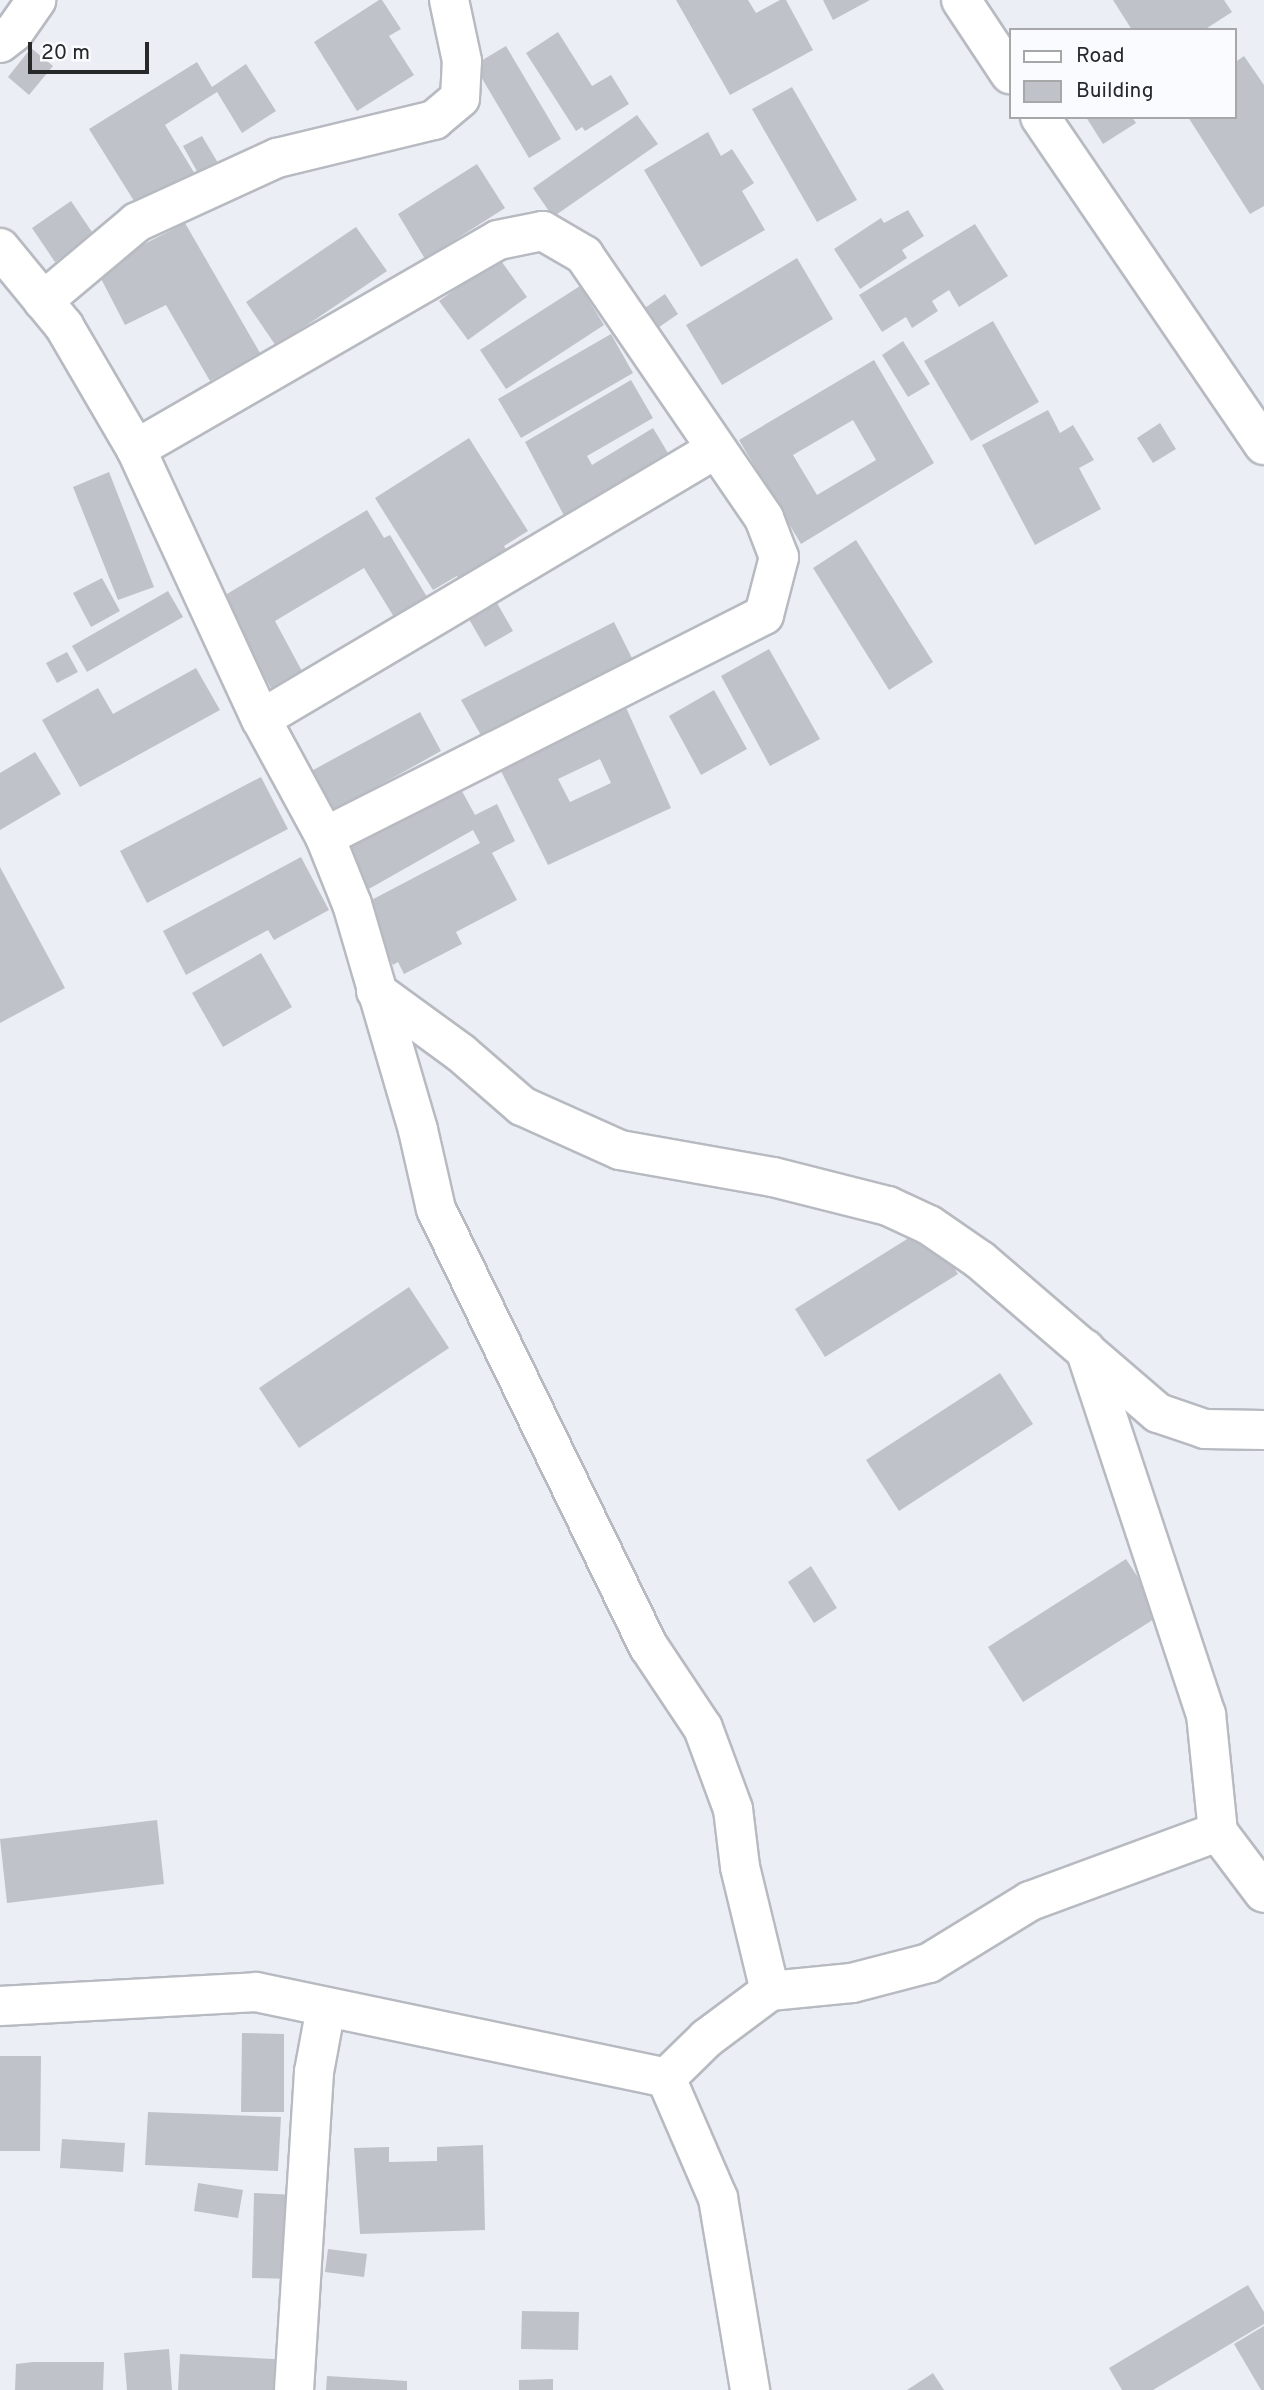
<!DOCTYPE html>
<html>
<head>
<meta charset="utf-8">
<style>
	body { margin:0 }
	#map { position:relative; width:1264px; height:2390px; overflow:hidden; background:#ebeef5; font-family:Overpass,sans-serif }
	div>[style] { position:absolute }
	.building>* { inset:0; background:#bfc3c9 }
	.roads { filter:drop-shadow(2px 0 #b7bbc1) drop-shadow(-2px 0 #b7bbc1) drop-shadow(0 2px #b7bbc1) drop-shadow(0 -2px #b7bbc1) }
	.street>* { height:38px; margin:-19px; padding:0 19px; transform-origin:19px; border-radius:19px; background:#fff }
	span { translate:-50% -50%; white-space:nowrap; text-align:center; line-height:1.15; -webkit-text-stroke:5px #fafbfe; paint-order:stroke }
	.legend { position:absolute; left:1009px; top:28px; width:228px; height:91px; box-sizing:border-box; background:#fafbfe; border:2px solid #a6a7a9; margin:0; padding:9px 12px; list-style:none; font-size:21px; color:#27282a }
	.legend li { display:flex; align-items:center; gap:14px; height:35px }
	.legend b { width:35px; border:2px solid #a6a7a9 }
	.scale { position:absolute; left:28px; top:42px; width:121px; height:32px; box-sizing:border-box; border:4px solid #27282a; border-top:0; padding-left:9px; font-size:21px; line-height:24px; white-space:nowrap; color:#27282a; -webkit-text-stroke:5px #fafbfe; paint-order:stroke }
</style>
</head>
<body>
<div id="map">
	<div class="building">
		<div style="clip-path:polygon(379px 0,382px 0,401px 29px,389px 36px,414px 75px,357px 111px,314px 42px)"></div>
		<div style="clip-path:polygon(676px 0,748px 0,756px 13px,780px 0,786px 0,813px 50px,730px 95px)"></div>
		<div style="clip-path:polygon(823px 0,870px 0,833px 20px)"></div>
		<div style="clip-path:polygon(1113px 0,1224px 0,1232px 12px,1204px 30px,1132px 30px)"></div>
		<div style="clip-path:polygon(558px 32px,592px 86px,611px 75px,629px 104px,585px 131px,582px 127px,576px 131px,526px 53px)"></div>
		<div style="clip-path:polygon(506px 46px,561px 139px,529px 158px,474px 65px)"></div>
		<div style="clip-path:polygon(31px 48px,53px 66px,29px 95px,8px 77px)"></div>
		<div style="clip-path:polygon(1244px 56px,1264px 85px,1264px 206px,1250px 214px,1188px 117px,1234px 117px,1234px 63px)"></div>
		<div style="clip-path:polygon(197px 62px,212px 87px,246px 64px,276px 111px,242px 133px,217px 92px,165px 125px,195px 174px,139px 209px,89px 129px)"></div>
		<div style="clip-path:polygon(792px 87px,857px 200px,817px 222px,752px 109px)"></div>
		<div style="clip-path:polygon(637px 115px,658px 144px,553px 217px,533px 188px)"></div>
		<div style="clip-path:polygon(1086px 117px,1132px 117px,1136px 123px,1103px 144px)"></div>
		<div style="clip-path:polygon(708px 132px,721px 156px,732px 149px,754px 183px,742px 191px,765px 230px,701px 267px,644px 170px)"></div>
		<div style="clip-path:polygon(202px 136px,218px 163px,199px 175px,183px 146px)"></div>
		<div style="clip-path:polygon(477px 164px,505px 208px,425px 259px,398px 214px)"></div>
		<div style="clip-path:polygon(71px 201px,94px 235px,55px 262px,32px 228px)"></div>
		<div style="clip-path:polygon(908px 210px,924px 236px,902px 250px,907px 258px,860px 289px,834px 249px,881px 218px,884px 223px)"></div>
		<div style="clip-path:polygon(185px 223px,260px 353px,210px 381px,166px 305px,125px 325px,96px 269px)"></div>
		<div style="clip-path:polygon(975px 224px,1008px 276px,959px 307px,949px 290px,932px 301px,938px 311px,912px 328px,906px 317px,882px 332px,859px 295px)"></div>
		<div style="clip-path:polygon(356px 227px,387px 271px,276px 346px,246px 302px)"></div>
		<div style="clip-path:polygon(499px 258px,527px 297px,468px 340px,439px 301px)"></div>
		<div style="clip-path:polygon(797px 258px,833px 319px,722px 385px,686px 325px)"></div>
		<div style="clip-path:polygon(580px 286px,604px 325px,506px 389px,480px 350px)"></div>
		<div style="clip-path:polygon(665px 294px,678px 314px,652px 332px,639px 312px)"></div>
		<div style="clip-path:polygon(993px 321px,1039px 402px,971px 441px,924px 361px)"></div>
		<div style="clip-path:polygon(611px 334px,633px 373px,521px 438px,498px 399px)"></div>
		<div style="clip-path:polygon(903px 341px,930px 384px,908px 397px,882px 355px)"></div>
		<div style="clip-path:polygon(evenodd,874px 360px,934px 463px,801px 544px,739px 440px,874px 360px,853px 420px,876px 460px,817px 495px,793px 455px,853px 420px)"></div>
		<div style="clip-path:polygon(631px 380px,653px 418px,587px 456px,592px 465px,653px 428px,674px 463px,569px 525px,525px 442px)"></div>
		<div style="clip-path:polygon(1048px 410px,1060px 433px,1073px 425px,1094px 460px,1079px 468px,1101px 509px,1035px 545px,982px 445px)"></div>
		<div style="clip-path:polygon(1160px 423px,1176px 449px,1153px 463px,1137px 438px)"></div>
		<div style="clip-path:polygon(469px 438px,528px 531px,504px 546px,509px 554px,462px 583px,457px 576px,433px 590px,375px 498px)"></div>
		<div style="clip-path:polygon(109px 472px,154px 587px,118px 600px,73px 487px)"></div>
		<div style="clip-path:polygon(367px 510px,384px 538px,390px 535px,430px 602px,397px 622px,364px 568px,275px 621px,303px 673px,272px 690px,222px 597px)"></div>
		<div style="clip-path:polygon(856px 540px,933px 662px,889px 690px,813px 568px)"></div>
		<div style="clip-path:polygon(102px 578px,120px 611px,91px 627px,73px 593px)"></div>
		<div style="clip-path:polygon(168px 591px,183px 617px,87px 672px,72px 646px)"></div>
		<div style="clip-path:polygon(490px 591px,513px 631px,485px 647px,462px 607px)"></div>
		<div style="clip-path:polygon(614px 622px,639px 672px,486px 744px,461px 700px)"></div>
		<div style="clip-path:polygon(769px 649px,820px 739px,770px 766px,721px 676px)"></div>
		<div style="clip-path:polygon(67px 652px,78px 672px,57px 683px,46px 663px)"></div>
		<div style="clip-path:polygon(196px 668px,220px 710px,80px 787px,42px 720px,98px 688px,113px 714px)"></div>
		<div style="clip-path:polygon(714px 690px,747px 749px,701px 775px,669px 716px)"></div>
		<div style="clip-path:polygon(evenodd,624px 703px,671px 808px,548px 865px,498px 765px,624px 703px,600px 759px,611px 783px,570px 802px,558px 779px,600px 759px)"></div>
		<div style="clip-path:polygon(420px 712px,441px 751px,326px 815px,304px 775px)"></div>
		<div style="clip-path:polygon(35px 752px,61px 794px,0 830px,0 773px)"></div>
		<div style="clip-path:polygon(261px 777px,288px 829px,147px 903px,120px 851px)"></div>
		<div style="clip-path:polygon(457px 782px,475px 815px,497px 804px,515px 841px,492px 853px,517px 900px,456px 932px,462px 944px,404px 974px,398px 962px,393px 965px,362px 905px,480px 843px,473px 830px,367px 890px,342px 847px)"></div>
		<div style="clip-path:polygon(301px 857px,329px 910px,274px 940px,268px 930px,186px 975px,163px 931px)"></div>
		<div style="clip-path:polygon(0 867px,65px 988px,0 1023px)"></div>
		<div style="clip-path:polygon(261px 953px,292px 1007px,223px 1047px,192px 993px)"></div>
		<div style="clip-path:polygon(928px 1226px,958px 1274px,825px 1357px,795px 1309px)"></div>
		<div style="clip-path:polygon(409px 1287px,449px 1348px,299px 1448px,259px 1388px)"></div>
		<div style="clip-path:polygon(1000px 1373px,1033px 1424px,899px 1511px,866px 1460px)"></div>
		<div style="clip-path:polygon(1126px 1559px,1162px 1614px,1023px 1702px,988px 1647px)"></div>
		<div style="clip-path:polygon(811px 1566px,837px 1608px,814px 1623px,788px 1582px)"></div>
		<div style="clip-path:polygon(157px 1820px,164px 1884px,7px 1903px,0 1839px)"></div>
		<div style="clip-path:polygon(242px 2033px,284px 2034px,284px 2112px,241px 2112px)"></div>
		<div style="clip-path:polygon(0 2056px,41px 2056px,40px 2151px,0 2151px)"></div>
		<div style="clip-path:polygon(148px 2112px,281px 2117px,278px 2171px,145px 2165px)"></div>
		<div style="clip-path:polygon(62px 2139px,125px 2143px,123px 2172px,60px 2168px)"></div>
		<div style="clip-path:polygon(483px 2145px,485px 2230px,360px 2234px,354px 2148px,389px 2147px,389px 2162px,437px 2161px,437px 2147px)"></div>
		<div style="clip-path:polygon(198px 2183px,243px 2190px,238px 2218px,194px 2211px)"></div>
		<div style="clip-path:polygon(254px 2193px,297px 2195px,294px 2279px,252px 2278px)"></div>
		<div style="clip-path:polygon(328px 2249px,367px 2254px,364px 2277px,325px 2272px)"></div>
		<div style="clip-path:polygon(1248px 2285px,1264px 2312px,1264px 2324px,1153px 2390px,1122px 2390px,1109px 2368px)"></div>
		<div style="clip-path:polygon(522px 2311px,579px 2312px,578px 2350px,521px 2349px)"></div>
		<div style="clip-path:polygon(1264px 2326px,1264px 2390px,1261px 2390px,1234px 2344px)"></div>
		<div style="clip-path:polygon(169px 2349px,172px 2390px,127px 2390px,124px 2353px)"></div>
		<div style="clip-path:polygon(180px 2354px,293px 2360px,291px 2390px,178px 2390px)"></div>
		<div style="clip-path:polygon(33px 2362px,104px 2362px,103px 2390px,15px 2390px,16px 2364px)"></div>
		<div style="clip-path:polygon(933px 2373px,944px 2390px,907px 2390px)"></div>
		<div style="clip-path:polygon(327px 2376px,407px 2381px,407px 2390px,326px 2390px)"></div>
		<div style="clip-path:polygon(553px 2379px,553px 2390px,519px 2390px,519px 2380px)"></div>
	</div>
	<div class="roads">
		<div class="street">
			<div style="left:961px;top:0;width:89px;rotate:56.5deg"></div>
			<div style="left:0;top:43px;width:18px;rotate:-38deg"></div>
			<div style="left:14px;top:32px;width:39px;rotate:-55deg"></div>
			<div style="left:1040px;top:117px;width:397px;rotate:55.7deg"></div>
			<div style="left:0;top:248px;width:101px;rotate:50.6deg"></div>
			<div style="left:64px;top:326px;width:143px;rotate:59.7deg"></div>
			<div style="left:136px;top:449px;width:298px;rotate:65.2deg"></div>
			<div style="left:261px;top:719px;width:134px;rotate:61.5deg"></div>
			<div style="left:325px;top:837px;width:72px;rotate:68.1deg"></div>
			<div style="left:352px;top:904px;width:235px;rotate:73.7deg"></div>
			<div style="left:418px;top:1130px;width:81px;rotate:77.2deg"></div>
			<div style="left:436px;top:1209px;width:487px;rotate:64.1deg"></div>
			<div style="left:649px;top:1647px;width:97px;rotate:56.3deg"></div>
			<div style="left:703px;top:1728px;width:86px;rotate:69.7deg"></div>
			<div style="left:733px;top:1809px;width:58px;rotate:83.1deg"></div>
			<div style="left:740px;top:1867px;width:128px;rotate:76.4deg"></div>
			<div style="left:770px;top:1991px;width:79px;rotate:143.3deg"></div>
			<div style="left:707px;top:2038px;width:57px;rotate:135.7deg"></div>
			<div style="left:43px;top:301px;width:123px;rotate:-40deg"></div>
			<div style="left:137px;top:222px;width:154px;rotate:-24.6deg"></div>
			<div style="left:277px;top:158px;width:162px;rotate:-13.6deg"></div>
			<div style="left:434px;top:120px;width:34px;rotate:-40deg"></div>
			<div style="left:460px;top:98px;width:37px;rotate:-87deg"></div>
			<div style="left:462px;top:61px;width:62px;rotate:-102deg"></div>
			<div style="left:136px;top:449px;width:418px;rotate:-30deg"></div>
			<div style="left:498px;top:240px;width:46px;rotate:-11.3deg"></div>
			<div style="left:543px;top:231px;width:48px;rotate:30.3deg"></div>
			<div style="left:584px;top:255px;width:319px;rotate:55.6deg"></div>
			<div style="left:764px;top:518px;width:42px;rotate:69deg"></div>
			<div style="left:779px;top:557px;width:60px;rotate:104.5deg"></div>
			<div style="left:764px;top:615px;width:492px;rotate:153.2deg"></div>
			<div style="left:261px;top:719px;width:529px;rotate:-30.69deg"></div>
			<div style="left:376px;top:991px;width:105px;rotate:36.1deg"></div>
			<div style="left:461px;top:1053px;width:81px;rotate:41deg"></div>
			<div style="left:522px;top:1106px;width:107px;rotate:24.2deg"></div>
			<div style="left:620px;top:1150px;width:155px;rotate:10deg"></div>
			<div style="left:773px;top:1177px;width:119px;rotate:14.2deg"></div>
			<div style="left:888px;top:1206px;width:45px;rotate:24.9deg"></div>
			<div style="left:929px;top:1225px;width:62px;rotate:34.5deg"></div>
			<div style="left:980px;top:1260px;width:235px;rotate:40.7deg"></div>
			<div style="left:1158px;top:1413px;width:50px;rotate:18.8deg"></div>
			<div style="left:1205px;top:1429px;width:59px;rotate:1deg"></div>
			<div style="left:1085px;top:1349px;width:385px;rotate:71.7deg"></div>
			<div style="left:1206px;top:1714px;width:119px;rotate:84.2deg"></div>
			<div style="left:1218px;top:1832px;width:76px;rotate:53deg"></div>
			<div style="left:770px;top:1991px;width:82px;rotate:-5.6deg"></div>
			<div style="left:852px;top:1983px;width:80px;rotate:-14.6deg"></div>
			<div style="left:929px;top:1963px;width:119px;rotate:-31.5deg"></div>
			<div style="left:1030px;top:1901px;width:200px;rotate:-20.2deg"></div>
			<div style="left:0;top:2006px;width:256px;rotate:-3.1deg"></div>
			<div style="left:256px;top:1992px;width:419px;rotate:11.8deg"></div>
			<div style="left:666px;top:2078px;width:131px;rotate:66.6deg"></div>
			<div style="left:718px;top:2198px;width:195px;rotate:80.5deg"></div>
			<div style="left:294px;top:2390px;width:319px;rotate:-86.4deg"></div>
			<div style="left:314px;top:2072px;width:66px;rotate:-79.5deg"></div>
		</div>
	</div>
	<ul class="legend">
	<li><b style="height:9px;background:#fff"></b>Road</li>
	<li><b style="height:19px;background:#bfc3c9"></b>Building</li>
	</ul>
	<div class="scale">20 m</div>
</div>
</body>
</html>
